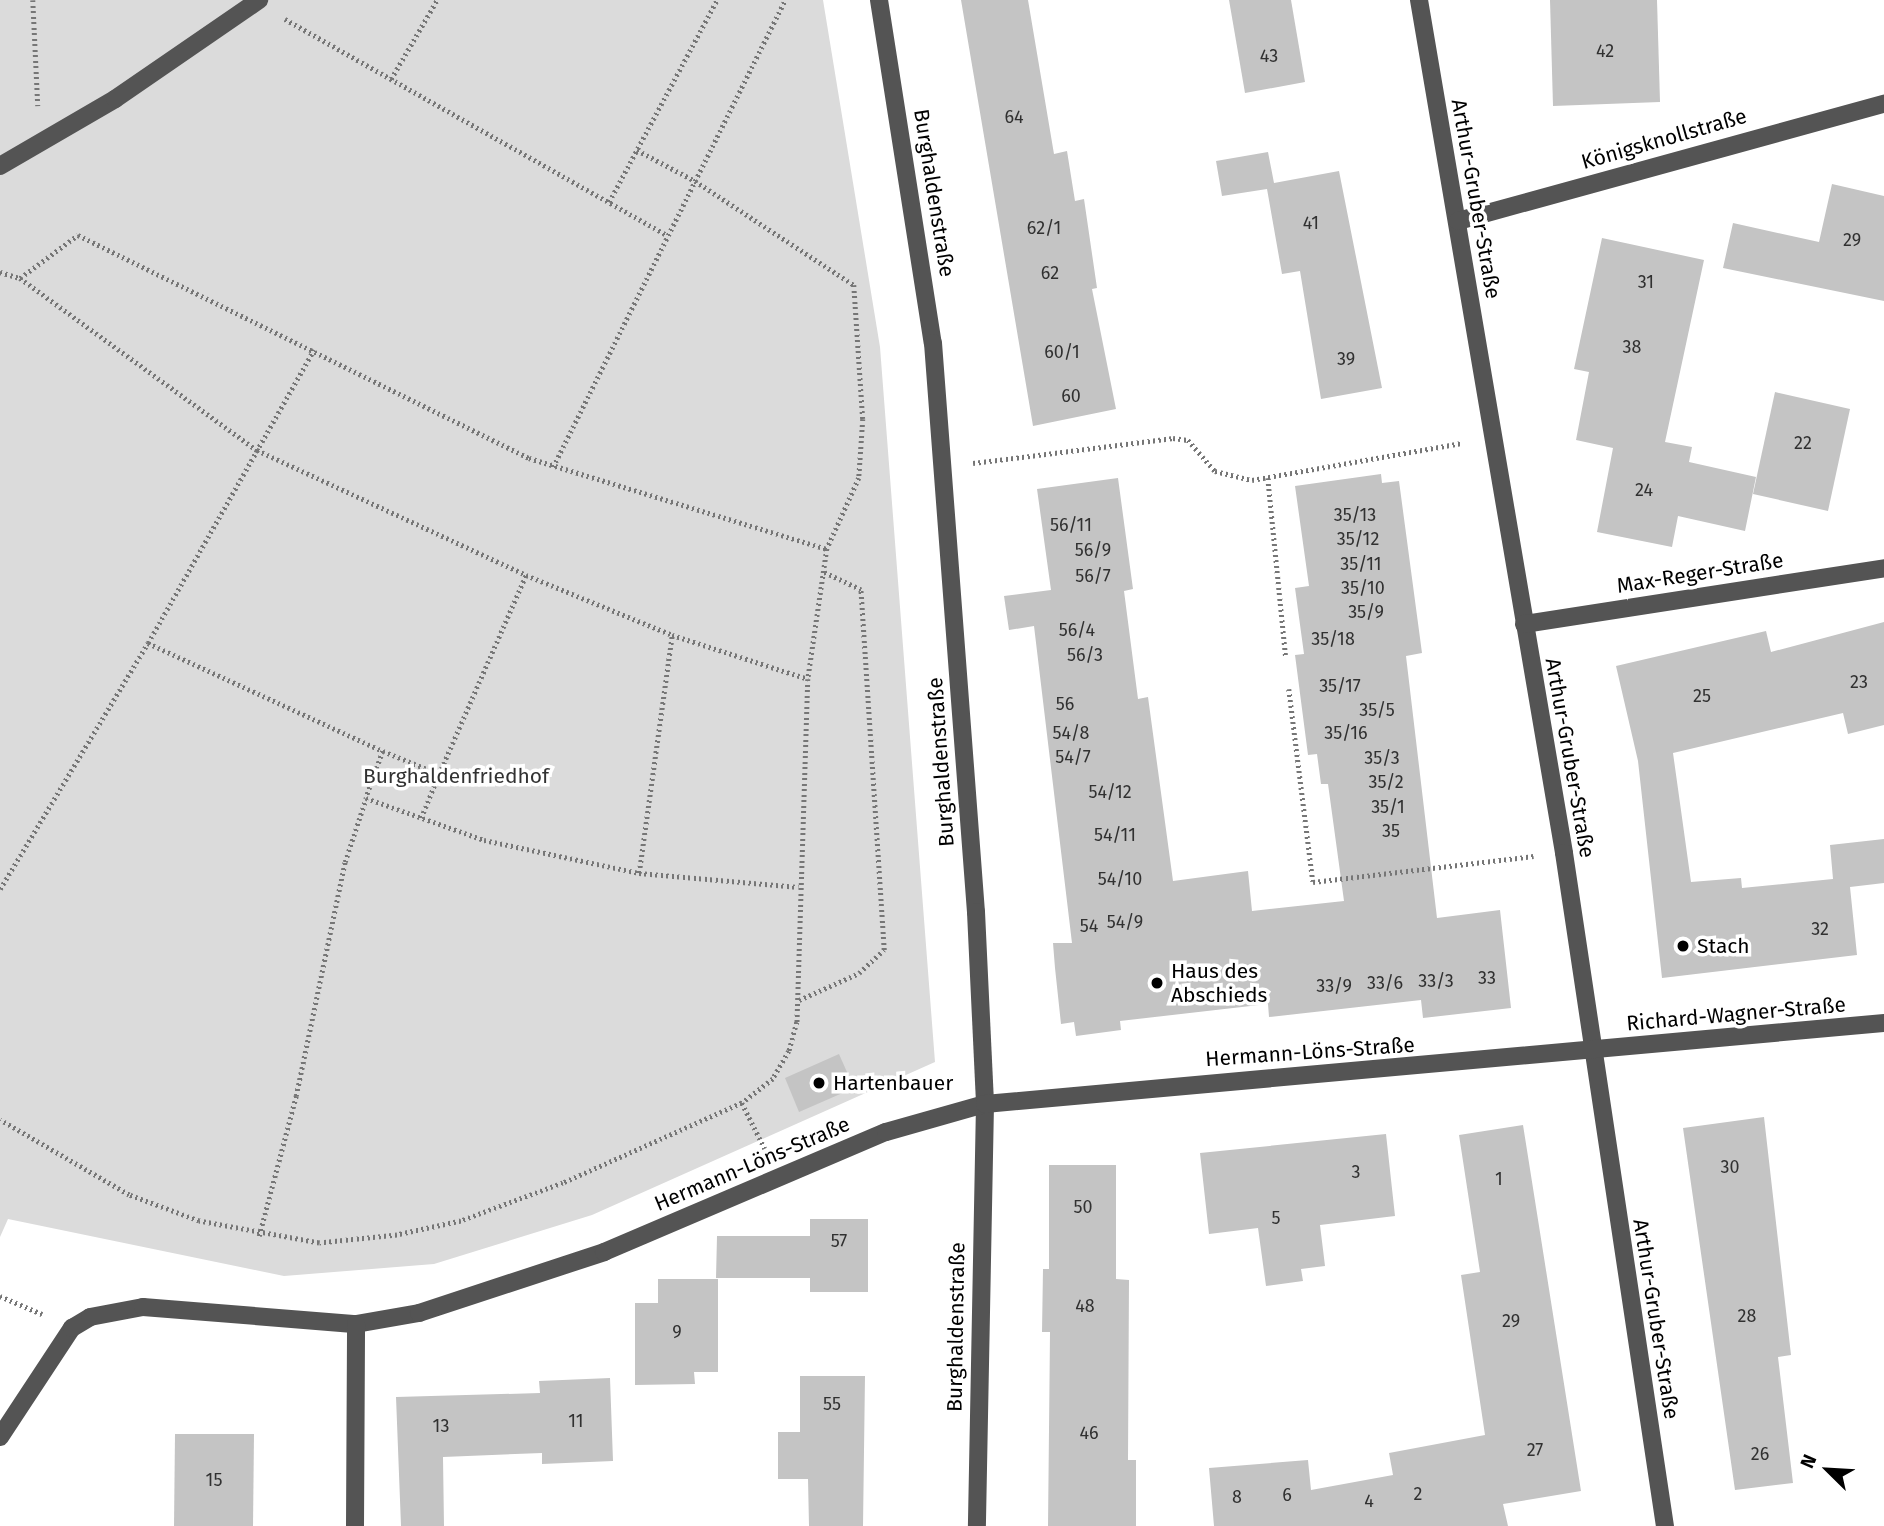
<!DOCTYPE html>
<html>
<head>
<meta charset="utf-8">
<style>
	body { margin:0 }
	#map { position:relative; width:1884px; height:1526px; overflow:hidden; background:#fff; font-family:"Fira Sans",sans-serif }
	div>[style] { position:absolute }
	.green>* { inset:0; background:#dbdbdb }
	.building>* { inset:0; background:#c4c4c4 }
	.path>* { height:4.5px; margin-top:-2.25px; transform-origin:0; background:repeating-linear-gradient(90deg,#767676 0 2px,transparent 0 5.5px) }
	.minor>* { height:18px; margin:-9px; padding:0 9px; transform-origin:9px; border-radius:9px; background:#545454 }
	.dots>* { width:19px; height:19px; translate:-50% -50%; box-sizing:border-box; border:4px solid #fff; border-radius:50% }
	span { translate:-50% -50%; white-space:nowrap; text-align:center; line-height:1.15; -webkit-text-stroke:7px #fff; paint-order:stroke }
	.number-label { font-size:18px; color:#313131 }
	.number-label span { -webkit-text-stroke-width:0 }
	.street-label { font-size:21px; color:#000 }
	.park-label { font-size:21px; color:#323232 }
	.poi-label { font-size:21px; color:#000 }
	.left { translate:0 -50%; text-align:left }
	.north { position:absolute; left:1793px; top:1435px; width:70px; height:70px; -webkit-text-stroke:5px #fff; paint-order:stroke; rotate:294deg; font-size:19px; font-weight:700; line-height:28px; text-align:center; color:#000 }
	.north::after { content:''; display:block; margin:auto; width:24px; height:32px; background:#000; clip-path:polygon(50% 0,100% 100%,50% 72%,0 100%) }
</style>
</head>
<body>
<div id="map">
	<div class="green">
		<div style="clip-path:polygon(0 0,823px 0,880px 347px,935px 1062px,592px 1215px,434px 1264px,284px 1276px,8px 1219px,0 1237px)"></div>
	</div>
	<div class="building">
		<div style="clip-path:polygon(961px 0,1028px 0,1054px 154px,1067px 151px,1075px 201px,1084px 199px,1097px 288px,1092px 289px,1116px 409px,1033px 426px)"></div>
		<div style="clip-path:polygon(1229px 0,1291px 0,1305px 82px,1245px 93px)"></div>
		<div style="clip-path:polygon(1550px 0,1657px 0,1660px 102px,1553px 106px)"></div>
		<div style="clip-path:polygon(1268px 152px,1274px 183px,1339px 171px,1382px 388px,1321px 399px,1300px 271px,1282px 274px,1267px 189px,1222px 196px,1216px 161px)"></div>
		<div style="clip-path:polygon(1832px 184px,1884px 196px,1884px 301px,1723px 268px,1733px 223px,1819px 242px)"></div>
		<div style="clip-path:polygon(1602px 238px,1704px 260px,1665px 442px,1692px 447px,1689px 462px,1756px 477px,1745px 531px,1678px 516px,1672px 547px,1597px 532px,1613px 448px,1576px 440px,1589px 372px,1574px 369px)"></div>
		<div style="clip-path:polygon(1775px 392px,1850px 409px,1828px 511px,1753px 494px)"></div>
		<div style="clip-path:polygon(1381px 474px,1382px 483px,1399px 481px,1422px 653px,1406px 656px,1437px 918px,1500px 910px,1511px 1008px,1423px 1018px,1421px 1000px,1269px 1017px,1268px 1004px,1120px 1021px,1121px 1030px,1076px 1036px,1074px 1022px,1061px 1024px,1055px 968px,1053px 943px,1072px 943px,1034px 626px,1009px 630px,1004px 596px,1051px 590px,1037px 489px,1118px 478px,1133px 589px,1124px 591px,1138px 699px,1148px 697px,1173px 881px,1248px 871px,1252px 911px,1344px 901px,1328px 784px,1321px 784px,1317px 754px,1308px 755px,1295px 655px,1304px 654px,1295px 588px,1309px 586px,1295px 486px)"></div>
		<div style="clip-path:polygon(1884px 622px,1884px 725px,1848px 734px,1843px 713px,1673px 753px,1691px 882px,1741px 878px,1742px 888px,1833px 879px,1830px 845px,1884px 839px,1884px 883px,1850px 887px,1857px 955px,1662px 978px,1638px 761px,1616px 666px,1766px 631px,1771px 652px)"></div>
		<div style="clip-path:polygon(839px 1054px,854px 1088px,799px 1112px,785px 1078px)"></div>
		<div style="clip-path:polygon(1764px 1117px,1791px 1355px,1778px 1357px,1793px 1483px,1735px 1490px,1683px 1128px)"></div>
		<div style="clip-path:polygon(1523px 1125px,1581px 1491px,1503px 1504px,1508px 1526px,1214px 1526px,1209px 1468px,1308px 1460px,1311px 1490px,1393px 1475px,1389px 1453px,1485px 1435px,1461px 1275px,1480px 1272px,1459px 1135px)"></div>
		<div style="clip-path:polygon(1386px 1134px,1395px 1216px,1320px 1225px,1325px 1266px,1301px 1269px,1303px 1281px,1266px 1286px,1258px 1228px,1209px 1234px,1200px 1153px)"></div>
		<div style="clip-path:polygon(1049px 1165px,1116px 1165px,1116px 1279px,1129px 1280px,1128px 1460px,1136px 1460px,1136px 1526px,1048px 1526px,1050px 1332px,1042px 1332px,1043px 1269px,1049px 1269px)"></div>
		<div style="clip-path:polygon(810px 1219px,868px 1219px,868px 1292px,810px 1292px,810px 1278px,716px 1278px,717px 1236px,810px 1236px)"></div>
		<div style="clip-path:polygon(658px 1279px,718px 1279px,718px 1372px,694px 1372px,695px 1384px,635px 1385px,635px 1303px,658px 1303px)"></div>
		<div style="clip-path:polygon(800px 1376px,865px 1376px,863px 1526px,809px 1526px,808px 1479px,778px 1479px,778px 1432px,800px 1432px)"></div>
		<div style="clip-path:polygon(610px 1378px,613px 1461px,542px 1464px,542px 1453px,443px 1457px,444px 1526px,401px 1526px,396px 1397px,540px 1393px,539px 1381px)"></div>
		<div style="clip-path:polygon(175px 1434px,254px 1434px,253px 1526px,174px 1526px)"></div>
	</div>
	<div class="path">
		<div style="left:33px;top:0;width:106px;rotate:87.3deg"></div>
		<div style="left:285px;top:19px;width:440px;rotate:29.5deg"></div>
		<div style="left:391px;top:79px;width:91px;rotate:-59.8deg"></div>
		<div style="left:637px;top:150px;width:66px;rotate:28.1deg"></div>
		<div style="left:695px;top:181px;width:190px;rotate:33.2deg"></div>
		<div style="left:854px;top:285px;width:134px;rotate:86.2deg"></div>
		<div style="left:863px;top:419px;width:59px;rotate:93.9deg"></div>
		<div style="left:859px;top:478px;width:78px;rotate:114.3deg"></div>
		<div style="left:827px;top:549px;width:131px;rotate:98.3deg"></div>
		<div style="left:609px;top:202px;width:229px;rotate:-61.9deg"></div>
		<div style="left:0;top:272px;width:21px;rotate:17deg"></div>
		<div style="left:20px;top:278px;width:293px;rotate:36deg"></div>
		<div style="left:257px;top:450px;width:297px;rotate:24.9deg"></div>
		<div style="left:526px;top:575px;width:158px;rotate:22.3deg"></div>
		<div style="left:672px;top:635px;width:143px;rotate:17.9deg"></div>
		<div style="left:808px;top:679px;width:343px;rotate:91.8deg"></div>
		<div style="left:797px;top:1022px;width:30px;rotate:105deg"></div>
		<div style="left:789px;top:1051px;width:32px;rotate:120deg"></div>
		<div style="left:773px;top:1079px;width:39px;rotate:142deg"></div>
		<div style="left:742px;top:1103px;width:196px;rotate:155.9deg"></div>
		<div style="left:563px;top:1183px;width:109px;rotate:159.6deg"></div>
		<div style="left:461px;top:1221px;width:66px;rotate:167.7deg"></div>
		<div style="left:397px;top:1235px;width:78px;rotate:174.1deg"></div>
		<div style="left:319px;top:1243px;width:122px;rotate:-169.6deg"></div>
		<div style="left:199px;top:1221px;width:75px;rotate:-159.6deg"></div>
		<div style="left:129px;top:1195px;width:149px;rotate:-149.8deg"></div>
		<div style="left:20px;top:278px;width:72px;rotate:-36.6deg"></div>
		<div style="left:78px;top:235px;width:503px;rotate:26.31deg"></div>
		<div style="left:529px;top:458px;width:312px;rotate:17deg"></div>
		<div style="left:973px;top:463px;width:202px;rotate:-7.1deg"></div>
		<div style="left:1173px;top:438px;width:15px;rotate:8deg"></div>
		<div style="left:1188px;top:440px;width:41px;rotate:48.9deg"></div>
		<div style="left:1215px;top:471px;width:38px;rotate:14deg"></div>
		<div style="left:1252px;top:480px;width:213px;rotate:-10deg"></div>
		<div style="left:553px;top:467px;width:521px;rotate:-63.58deg"></div>
		<div style="left:1268px;top:478px;width:180px;rotate:84.3deg"></div>
		<div style="left:148px;top:643px;width:337px;rotate:-60.5deg"></div>
		<div style="left:1289px;top:689px;width:194px;rotate:82.9deg"></div>
		<div style="left:1313px;top:882px;width:222px;rotate:-6.7deg"></div>
		<div style="left:383px;top:751px;width:61px;rotate:22.3deg"></div>
		<div style="left:439px;top:774px;width:217px;rotate:-66.4deg"></div>
		<div style="left:421px;top:818px;width:48px;rotate:-67.8deg"></div>
		<div style="left:639px;top:873px;width:240px;rotate:-82.1deg"></div>
		<div style="left:0;top:889px;width:287px;rotate:-59deg"></div>
		<div style="left:148px;top:643px;width:259px;rotate:24.7deg"></div>
		<div style="left:383px;top:751px;width:50px;rotate:109.9deg"></div>
		<div style="left:799px;top:1000px;width:66px;rotate:-24.2deg"></div>
		<div style="left:859px;top:973px;width:34px;rotate:-43deg"></div>
		<div style="left:884px;top:950px;width:361px;rotate:-93.7deg"></div>
		<div style="left:861px;top:590px;width:42px;rotate:-154.7deg"></div>
		<div style="left:742px;top:1103px;width:51px;rotate:63.4deg"></div>
		<div style="left:259px;top:1236px;width:145px;rotate:-75.2deg"></div>
		<div style="left:296px;top:1096px;width:239px;rotate:-78.2deg"></div>
		<div style="left:345px;top:862px;width:67px;rotate:-71.8deg"></div>
		<div style="left:366px;top:798px;width:125px;rotate:19.6deg"></div>
		<div style="left:484px;top:840px;width:158px;rotate:12deg"></div>
		<div style="left:639px;top:873px;width:160px;rotate:5deg"></div>
		<div style="left:0;top:1296px;width:46px;rotate:23.2deg"></div>
	</div>
	<div class="minor">
		<div style="left:879px;top:0;width:347px;rotate:81.1deg"></div>
		<div style="left:933px;top:343px;width:571px;rotate:85.68deg"></div>
		<div style="left:976px;top:912px;width:192px;rotate:87.3deg"></div>
		<div style="left:985px;top:1104px;width:422px;rotate:91.1deg"></div>
		<div style="left:1419px;top:0;width:865px;rotate:80.35deg"></div>
		<div style="left:1564px;top:853px;width:681px;rotate:81.47deg"></div>
		<div style="left:0;top:166px;width:133px;rotate:-30.2deg"></div>
		<div style="left:115px;top:99px;width:175px;rotate:-34.5deg"></div>
		<div style="left:1458px;top:221px;width:442px;rotate:-15.4deg"></div>
		<div style="left:1524px;top:624px;width:364px;rotate:-8.8deg"></div>
		<div style="left:0;top:1437px;width:131px;rotate:-56.6deg"></div>
		<div style="left:72px;top:1328px;width:21px;rotate:-31deg"></div>
		<div style="left:90px;top:1317px;width:54px;rotate:-10.7deg"></div>
		<div style="left:143px;top:1307px;width:214px;rotate:4.6deg"></div>
		<div style="left:356px;top:1324px;width:64px;rotate:-9.9deg"></div>
		<div style="left:419px;top:1313px;width:195px;rotate:-18.2deg"></div>
		<div style="left:604px;top:1252px;width:306px;rotate:-23.1deg"></div>
		<div style="left:886px;top:1132px;width:103px;rotate:-15.8deg"></div>
		<div style="left:985px;top:1104px;width:903px;rotate:-5.15deg"></div>
		<div style="left:355px;top:1526px;width:202px;rotate:-89.7deg"></div>
	</div>
	<div class="dots">
		<div style="left:1683px;top:946px;background:#000"></div>
		<div style="left:1157px;top:983px;background:#000"></div>
		<div style="left:819px;top:1083px;background:#000"></div>
	</div>
	<div class="number-label">
		<span style="left:1605px;top:51px">42</span>
		<span style="left:1269px;top:56px">43</span>
		<span style="left:1014px;top:117px">64</span>
		<span style="left:1311px;top:223px">41</span>
		<span style="left:1044px;top:228px">62/1</span>
		<span style="left:1852px;top:240px">29</span>
		<span style="left:1050px;top:273px">62</span>
		<span style="left:1646px;top:282px">31</span>
		<span style="left:1632px;top:347px">38</span>
		<span style="left:1062px;top:352px">60/1</span>
		<span style="left:1346px;top:359px">39</span>
		<span style="left:1071px;top:396px">60</span>
		<span style="left:1803px;top:443px">22</span>
		<span style="left:1644px;top:490px">24</span>
		<span style="left:1355px;top:515px">35/13</span>
		<span style="left:1071px;top:525px">56/11</span>
		<span style="left:1358px;top:539px">35/12</span>
		<span style="left:1093px;top:550px">56/9</span>
		<span style="left:1361px;top:564px">35/11</span>
		<span style="left:1093px;top:576px">56/7</span>
		<span style="left:1363px;top:588px">35/10</span>
		<span style="left:1366px;top:612px">35/9</span>
		<span style="left:1077px;top:630px">56/4</span>
		<span style="left:1333px;top:639px">35/18</span>
		<span style="left:1085px;top:655px">56/3</span>
		<span style="left:1859px;top:682px">23</span>
		<span style="left:1340px;top:686px">35/17</span>
		<span style="left:1702px;top:696px">25</span>
		<span style="left:1065px;top:704px">56</span>
		<span style="left:1377px;top:710px">35/5</span>
		<span style="left:1071px;top:733px">54/8</span>
		<span style="left:1346px;top:733px">35/16</span>
		<span style="left:1073px;top:757px">54/7</span>
		<span style="left:1382px;top:758px">35/3</span>
		<span style="left:1386px;top:782px">35/2</span>
		<span style="left:1110px;top:792px">54/12</span>
		<span style="left:1388px;top:807px">35/1</span>
		<span style="left:1391px;top:831px">35</span>
		<span style="left:1115px;top:835px">54/11</span>
		<span style="left:1120px;top:879px">54/10</span>
		<span style="left:1125px;top:922px">54/9</span>
		<span style="left:1089px;top:926px">54</span>
		<span style="left:1820px;top:929px">32</span>
		<span style="left:1487px;top:978px">33</span>
		<span style="left:1436px;top:981px">33/3</span>
		<span style="left:1385px;top:983px">33/6</span>
		<span style="left:1334px;top:986px">33/9</span>
		<span style="left:1730px;top:1167px">30</span>
		<span style="left:1356px;top:1172px">3</span>
		<span style="left:1499px;top:1179px">1</span>
		<span style="left:1083px;top:1207px">50</span>
		<span style="left:1276px;top:1218px">5</span>
		<span style="left:839px;top:1241px">57</span>
		<span style="left:1085px;top:1306px">48</span>
		<span style="left:1747px;top:1316px">28</span>
		<span style="left:1511px;top:1321px">29</span>
		<span style="left:677px;top:1332px">9</span>
		<span style="left:832px;top:1404px">55</span>
		<span style="left:576px;top:1421px">11</span>
		<span style="left:441px;top:1426px">13</span>
		<span style="left:1089px;top:1433px">46</span>
		<span style="left:1535px;top:1450px">27</span>
		<span style="left:1760px;top:1454px">26</span>
		<span style="left:214px;top:1480px">15</span>
		<span style="left:1418px;top:1494px">2</span>
		<span style="left:1287px;top:1495px">6</span>
		<span style="left:1237px;top:1497px">8</span>
		<span style="left:1369px;top:1501px">4</span>
	</div>
	<div class="street-label">
		<span style="left:1664px;top:139px;rotate:-16deg">Königsknollstraße</span>
		<span style="left:934px;top:193px;rotate:81deg">Burghaldenstraße</span>
		<span style="left:1476px;top:199px;rotate:80deg">Arthur-Gruber-Straße</span>
		<span style="left:1700px;top:573px;rotate:-9deg">Max-Reger-Straße</span>
		<span style="left:1570px;top:758px;rotate:80deg">Arthur-Gruber-Straße</span>
		<span style="left:941px;top:762px;rotate:-94deg">Burghaldenstraße</span>
		<span style="left:1736px;top:1014px;rotate:-5deg">Richard-Wagner-Straße</span>
		<span style="left:1310px;top:1052px;rotate:-4deg">Hermann-Löns-Straße</span>
		<span style="left:752px;top:1164px;rotate:-23deg">Hermann-Löns-Straße</span>
		<span style="left:1656px;top:1319px;rotate:81deg">Arthur-Gruber-Straße</span>
		<span style="left:956px;top:1327px;rotate:-89deg">Burghaldenstraße</span>
	</div>
	<div class="park-label">
		<span style="left:456px;top:776px">Burghaldenfriedhof</span>
	</div>
	<div class="poi-label">
		<span class="left" style="left:1697px;top:946px">Stach</span>
		<span class="left" style="left:1171px;top:983px">Haus des<br>Abschieds</span>
		<span class="left" style="left:833px;top:1083px">Hartenbauer</span>
	</div>
	<div class="north">N</div>
</div>
</body>
</html>
